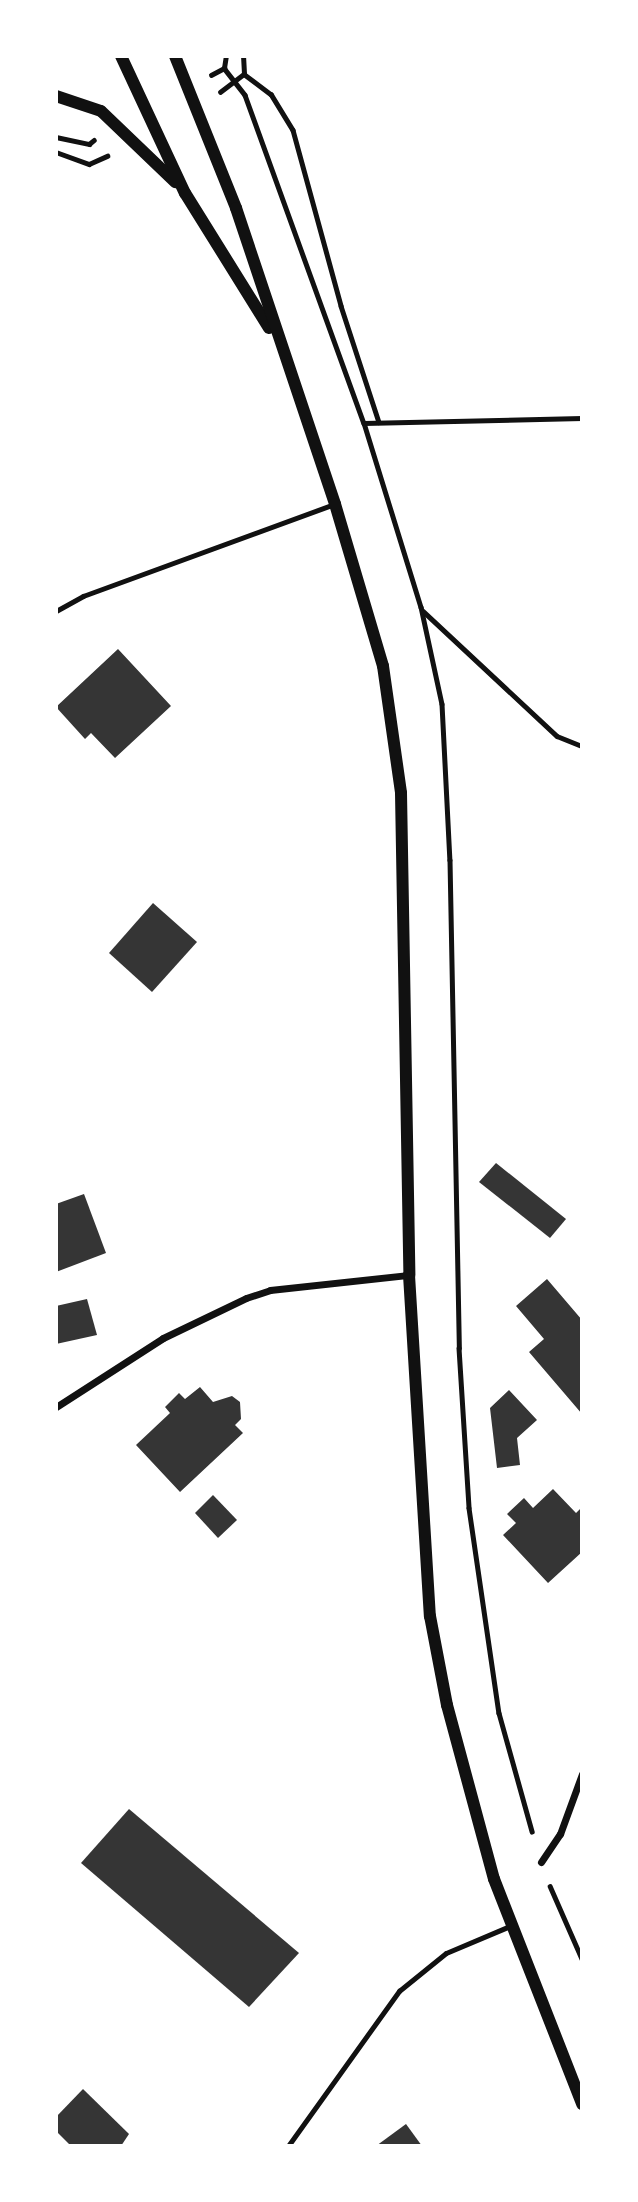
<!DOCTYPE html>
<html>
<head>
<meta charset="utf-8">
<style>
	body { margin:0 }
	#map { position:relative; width:638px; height:2202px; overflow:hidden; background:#fff; font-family:Commissioner,sans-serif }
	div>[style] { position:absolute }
	.building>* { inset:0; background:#353535 }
	.path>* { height:4.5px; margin:-2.25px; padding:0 2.25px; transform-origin:2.25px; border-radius:2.25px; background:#111 }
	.service>* { height:5px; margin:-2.5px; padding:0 2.5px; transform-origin:2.5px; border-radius:2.5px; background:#111 }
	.minor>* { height:7px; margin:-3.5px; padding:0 3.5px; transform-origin:3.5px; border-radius:3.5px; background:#111 }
	.tertiary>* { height:12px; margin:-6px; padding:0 6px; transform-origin:6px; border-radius:6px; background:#111 }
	span { translate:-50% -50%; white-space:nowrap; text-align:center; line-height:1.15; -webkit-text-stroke:5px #fff; paint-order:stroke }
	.frame { position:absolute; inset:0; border:58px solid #fff; pointer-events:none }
</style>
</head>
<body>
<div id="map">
	<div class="building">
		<div style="clip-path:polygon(118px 649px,171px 706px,115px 758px,91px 733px,85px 739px,56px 707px)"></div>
		<div style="clip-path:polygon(153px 903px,197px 942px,152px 992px,109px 953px)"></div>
		<div style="clip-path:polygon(496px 1163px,566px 1219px,550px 1238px,479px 1182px)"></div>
		<div style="clip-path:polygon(84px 1194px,106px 1253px,56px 1272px,56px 1204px)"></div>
		<div style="clip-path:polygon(547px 1279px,582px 1320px,582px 1414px,529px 1352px,544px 1339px,516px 1306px)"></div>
		<div style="clip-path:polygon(87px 1299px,97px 1335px,56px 1344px,56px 1306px)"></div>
		<div style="clip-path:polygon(200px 1387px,213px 1402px,232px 1396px,240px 1402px,241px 1419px,235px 1425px,243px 1433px,180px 1492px,136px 1445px,170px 1413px,165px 1407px,179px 1393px,185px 1399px)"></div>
		<div style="clip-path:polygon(509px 1390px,537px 1420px,517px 1438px,520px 1465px,497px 1468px,490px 1408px)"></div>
		<div style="clip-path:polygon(553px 1489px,576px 1513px,582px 1507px,582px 1552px,548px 1583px,503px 1535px,516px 1523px,507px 1514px,524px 1498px,533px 1508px)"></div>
		<div style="clip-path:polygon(213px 1495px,237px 1520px,218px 1538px,195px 1513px)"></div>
		<div style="clip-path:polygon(129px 1809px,299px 1953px,249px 2007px,81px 1863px)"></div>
		<div style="clip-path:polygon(83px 2089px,129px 2134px,121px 2146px,71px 2146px,56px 2131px,56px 2117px)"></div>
		<div style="clip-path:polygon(406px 2124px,422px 2146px,376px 2146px)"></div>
	</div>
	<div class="path">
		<div style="left:224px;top:68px;width:34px;rotate:52deg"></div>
		<div style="left:245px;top:95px;width:349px;rotate:70.1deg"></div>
		<div style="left:364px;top:423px;width:193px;rotate:72.8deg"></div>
		<div style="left:421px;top:607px;width:99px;rotate:77.8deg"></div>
		<div style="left:442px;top:704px;width:156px;rotate:87.1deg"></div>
		<div style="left:450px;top:860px;width:488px;rotate:88.9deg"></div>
		<div style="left:459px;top:1348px;width:160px;rotate:86.4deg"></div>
		<div style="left:469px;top:1508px;width:207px;rotate:81.7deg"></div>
		<div style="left:499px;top:1713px;width:123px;rotate:74.4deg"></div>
		<div style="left:244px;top:74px;width:34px;rotate:37deg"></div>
		<div style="left:271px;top:94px;width:42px;rotate:58.6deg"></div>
		<div style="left:293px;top:130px;width:182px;rotate:74.7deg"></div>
		<div style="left:341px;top:306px;width:122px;rotate:71.9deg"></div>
		<div style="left:211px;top:75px;width:15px;rotate:-28deg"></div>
		<div style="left:224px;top:68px;width:12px;rotate:-81deg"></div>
		<div style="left:220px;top:92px;width:30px;rotate:-37deg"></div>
		<div style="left:244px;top:74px;width:18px;rotate:-93deg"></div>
		<div style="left:56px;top:137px;width:34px;rotate:12deg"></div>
		<div style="left:89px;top:144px;width:6px;rotate:-39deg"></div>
		<div style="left:56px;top:152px;width:35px;rotate:20deg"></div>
		<div style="left:89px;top:164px;width:20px;rotate:-24deg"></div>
		<div style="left:364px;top:423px;width:218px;rotate:-1.3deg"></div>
		<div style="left:423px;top:611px;width:183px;rotate:43deg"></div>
		<div style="left:557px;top:736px;width:27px;rotate:22deg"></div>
		<div style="left:550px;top:1886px;width:80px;rotate:66.3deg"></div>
	</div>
	<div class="service">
		<div style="left:56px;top:611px;width:31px;rotate:-29deg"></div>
		<div style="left:83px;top:596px;width:268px;rotate:-20.1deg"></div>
		<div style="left:288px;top:2146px;width:191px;rotate:-54.4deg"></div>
		<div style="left:399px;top:1991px;width:60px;rotate:-39deg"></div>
		<div style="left:446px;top:1953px;width:69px;rotate:-22.9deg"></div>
	</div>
	<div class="minor">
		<div style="left:56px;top:1407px;width:127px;rotate:-32.8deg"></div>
		<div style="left:163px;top:1338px;width:92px;rotate:-25.7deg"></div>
		<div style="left:246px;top:1298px;width:25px;rotate:-18deg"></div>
		<div style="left:270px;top:1290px;width:140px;rotate:-6.2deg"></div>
		<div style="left:541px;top:1862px;width:34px;rotate:-56deg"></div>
		<div style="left:560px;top:1834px;width:64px;rotate:-69.9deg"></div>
	</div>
	<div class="tertiary">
		<div style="left:121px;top:56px;width:151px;rotate:65deg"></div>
		<div style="left:185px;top:193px;width:159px;rotate:58.1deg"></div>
		<div style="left:175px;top:56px;width:164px;rotate:68.1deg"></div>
		<div style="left:236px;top:208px;width:312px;rotate:71.5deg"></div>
		<div style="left:335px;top:504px;width:169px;rotate:73.5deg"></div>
		<div style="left:383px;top:666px;width:128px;rotate:81.9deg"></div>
		<div style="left:401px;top:793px;width:482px;rotate:89deg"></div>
		<div style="left:409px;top:1275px;width:342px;rotate:86.5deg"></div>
		<div style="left:430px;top:1616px;width:91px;rotate:79.2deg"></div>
		<div style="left:447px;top:1705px;width:180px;rotate:74.9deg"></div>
		<div style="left:494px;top:1879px;width:242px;rotate:68.6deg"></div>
		<div style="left:56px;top:96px;width:47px;rotate:18.4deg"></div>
		<div style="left:101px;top:111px;width:103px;rotate:43.8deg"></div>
	</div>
	<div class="frame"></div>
</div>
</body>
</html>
